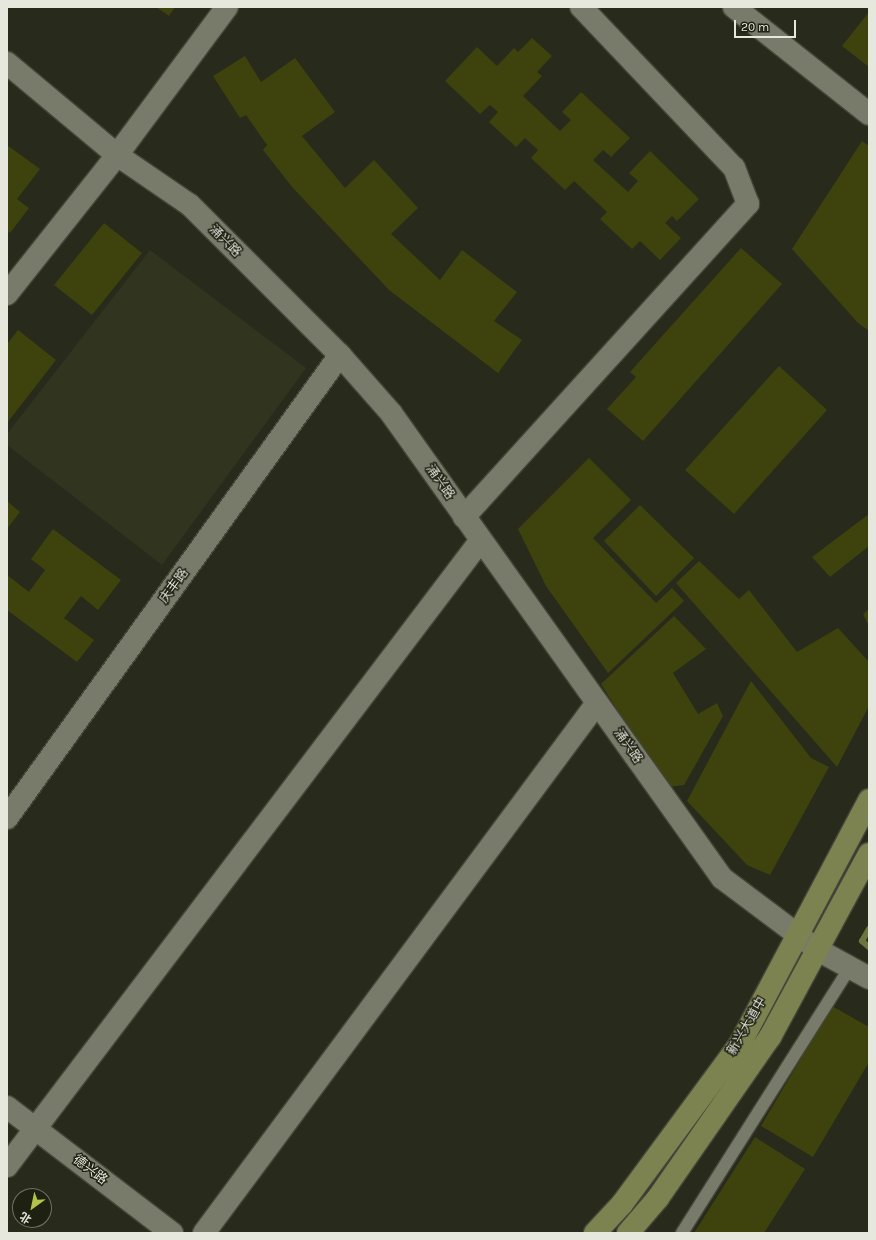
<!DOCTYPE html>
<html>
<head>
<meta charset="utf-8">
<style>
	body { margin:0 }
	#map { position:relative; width:876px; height:1240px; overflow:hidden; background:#282a1b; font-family:Karla,"Noto Sans SC",sans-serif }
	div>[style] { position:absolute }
	.built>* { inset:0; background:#31341f }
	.stream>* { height:6px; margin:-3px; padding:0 3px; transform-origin:3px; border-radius:3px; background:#6d7440 }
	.building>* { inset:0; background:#3e430d }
	.roads { filter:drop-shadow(1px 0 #444639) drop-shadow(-1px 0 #444639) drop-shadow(0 1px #444639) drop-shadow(0 -1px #444639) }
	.service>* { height:12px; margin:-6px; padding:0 6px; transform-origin:6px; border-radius:6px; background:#787b6a }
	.minor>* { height:22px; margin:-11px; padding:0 11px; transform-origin:11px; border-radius:11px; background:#787b6a }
	.secondary>* { height:22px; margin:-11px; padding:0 11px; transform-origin:11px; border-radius:11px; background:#7d8350 }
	span { translate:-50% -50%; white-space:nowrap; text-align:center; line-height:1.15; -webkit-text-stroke:3px #1e2112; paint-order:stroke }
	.street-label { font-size:13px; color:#e6e8de }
	.frame { position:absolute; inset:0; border:8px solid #e6e8de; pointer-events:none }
	.north { position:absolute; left:12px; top:1188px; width:40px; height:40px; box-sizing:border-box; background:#1e2112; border:1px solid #6e7164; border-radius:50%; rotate:213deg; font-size:11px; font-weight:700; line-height:16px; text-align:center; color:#e6e8de }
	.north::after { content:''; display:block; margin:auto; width:14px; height:18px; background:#b4c24a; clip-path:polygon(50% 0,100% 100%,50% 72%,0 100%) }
	.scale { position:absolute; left:734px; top:20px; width:62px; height:18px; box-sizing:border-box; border:2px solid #e6e8de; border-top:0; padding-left:5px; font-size:12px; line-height:14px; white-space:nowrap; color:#e6e8de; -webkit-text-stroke:3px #1e2112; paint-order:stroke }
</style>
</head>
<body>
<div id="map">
	<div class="built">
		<div style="clip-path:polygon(150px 250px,306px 368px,162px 565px,7px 445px,7px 434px)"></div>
	</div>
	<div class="stream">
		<div style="left:869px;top:929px;width:14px;rotate:120deg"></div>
		<div style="left:862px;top:941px;width:9px;rotate:41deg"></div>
	</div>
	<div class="building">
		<div style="clip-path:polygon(156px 7px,175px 7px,169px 16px)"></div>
		<div style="clip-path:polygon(869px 12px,869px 67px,842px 46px)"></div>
		<div style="clip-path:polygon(532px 38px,552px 56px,537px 72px,542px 76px,523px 96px,560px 131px,571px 120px,562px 112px,581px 92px,630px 138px,611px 157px,603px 150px,593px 160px,628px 192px,638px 181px,629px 173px,650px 151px,699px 199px,677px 221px,672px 216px,665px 223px,681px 238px,660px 260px,640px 241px,632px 249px,600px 219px,607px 212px,574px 181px,565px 190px,531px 158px,538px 150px,525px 138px,516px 147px,489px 122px,498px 112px,490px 105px,480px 114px,445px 81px,477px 47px,497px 66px,514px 48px,518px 52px)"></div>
		<div style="clip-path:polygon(245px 56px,261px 82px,295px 58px,335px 112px,302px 136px,345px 188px,374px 160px,418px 208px,391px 234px,440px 280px,462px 250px,517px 292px,494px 321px,522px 340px,498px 373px,389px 290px,293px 188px,263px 150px,267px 145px,246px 115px,240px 118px,213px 76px)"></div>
		<div style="clip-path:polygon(862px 141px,869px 146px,869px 331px,858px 323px,792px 249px)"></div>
		<div style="clip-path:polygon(7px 145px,40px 169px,17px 199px,29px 208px,10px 233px,7px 230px)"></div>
		<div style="clip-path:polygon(104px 223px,142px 253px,92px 315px,54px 285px)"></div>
		<div style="clip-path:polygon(741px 248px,782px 284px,643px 441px,607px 409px,636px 377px,630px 372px)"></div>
		<div style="clip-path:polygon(18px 330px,56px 360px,7px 423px,7px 344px)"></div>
		<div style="clip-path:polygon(779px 366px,827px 410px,734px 514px,685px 470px)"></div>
		<div style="clip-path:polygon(589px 458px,631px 500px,593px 538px,656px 603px,672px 588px,684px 601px,608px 673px,546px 586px,518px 529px)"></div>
		<div style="clip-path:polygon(7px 501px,20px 512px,7px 529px)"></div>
		<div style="clip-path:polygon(640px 505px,694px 558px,656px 596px,604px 541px)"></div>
		<div style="clip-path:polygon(869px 514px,869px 546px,830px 577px,812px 557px)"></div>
		<div style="clip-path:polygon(53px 529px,121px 580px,98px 610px,81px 596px,64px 618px,94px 640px,77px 662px,7px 610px,7px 575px,29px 592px,45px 570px,31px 559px)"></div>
		<div style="clip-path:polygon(699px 561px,739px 599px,749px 590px,797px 652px,838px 628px,869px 662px,869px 706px,837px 767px,676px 583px)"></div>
		<div style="clip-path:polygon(869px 609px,869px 626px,863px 614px)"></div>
		<div style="clip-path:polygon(674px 616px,706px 649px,673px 673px,698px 714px,717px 703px,723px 716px,684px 785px,666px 787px,601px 684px)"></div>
		<div style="clip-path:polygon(751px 681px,811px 758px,829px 767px,770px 875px,747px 865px,687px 801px)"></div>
		<div style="clip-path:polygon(832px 1006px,869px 1027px,869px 1062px,813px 1157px,761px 1126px)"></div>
		<div style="clip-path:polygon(755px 1137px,805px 1169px,764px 1233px,694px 1233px)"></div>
	</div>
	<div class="roads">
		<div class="service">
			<div style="left:682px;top:1233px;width:315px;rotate:-57.7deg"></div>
		</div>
		<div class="minor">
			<div style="left:734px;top:7px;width:172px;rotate:38.4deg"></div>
			<div style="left:7px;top:63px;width:143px;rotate:39.9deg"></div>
			<div style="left:117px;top:155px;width:88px;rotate:34.4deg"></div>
			<div style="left:190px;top:205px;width:212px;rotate:45deg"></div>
			<div style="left:340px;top:355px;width:77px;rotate:48.7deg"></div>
			<div style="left:391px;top:413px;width:571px;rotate:54.56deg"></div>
			<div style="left:722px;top:878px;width:120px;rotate:36.9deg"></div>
			<div style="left:818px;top:950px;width:58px;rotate:28.8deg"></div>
			<div style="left:7px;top:294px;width:177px;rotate:-51.6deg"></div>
			<div style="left:117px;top:155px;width:184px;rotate:-53.4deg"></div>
			<div style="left:464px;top:517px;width:423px;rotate:-47.8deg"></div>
			<div style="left:748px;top:204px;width:39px;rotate:-111deg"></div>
			<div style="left:734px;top:168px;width:222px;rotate:-133.5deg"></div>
			<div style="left:7px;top:818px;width:570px;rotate:-54.28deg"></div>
			<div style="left:7px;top:1107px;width:208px;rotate:37.4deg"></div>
			<div style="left:7px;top:1166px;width:785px;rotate:-52.87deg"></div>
			<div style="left:204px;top:1233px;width:660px;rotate:-53.44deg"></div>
		</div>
		<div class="secondary">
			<div style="left:595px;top:1233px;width:40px;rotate:-47deg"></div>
			<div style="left:622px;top:1204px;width:199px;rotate:-53.6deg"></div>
			<div style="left:740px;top:1044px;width:276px;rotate:-62.1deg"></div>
			<div style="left:628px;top:1233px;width:46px;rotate:-49.4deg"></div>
			<div style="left:658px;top:1198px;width:196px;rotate:-55.2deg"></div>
			<div style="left:770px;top:1037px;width:208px;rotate:-61.6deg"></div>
		</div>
	</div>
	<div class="street-label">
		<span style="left:225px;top:241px;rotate:45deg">涌兴路</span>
		<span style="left:440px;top:482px;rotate:55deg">涌兴路</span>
		<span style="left:174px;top:586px;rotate:-54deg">庆丰路</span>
		<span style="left:628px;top:746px;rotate:55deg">涌兴路</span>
		<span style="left:747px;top:1026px;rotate:-60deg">新兴大道中</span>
		<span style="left:90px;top:1170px;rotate:37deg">德兴路</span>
	</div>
	<div class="frame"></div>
	<div class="north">北</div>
	<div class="scale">20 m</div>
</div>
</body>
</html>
